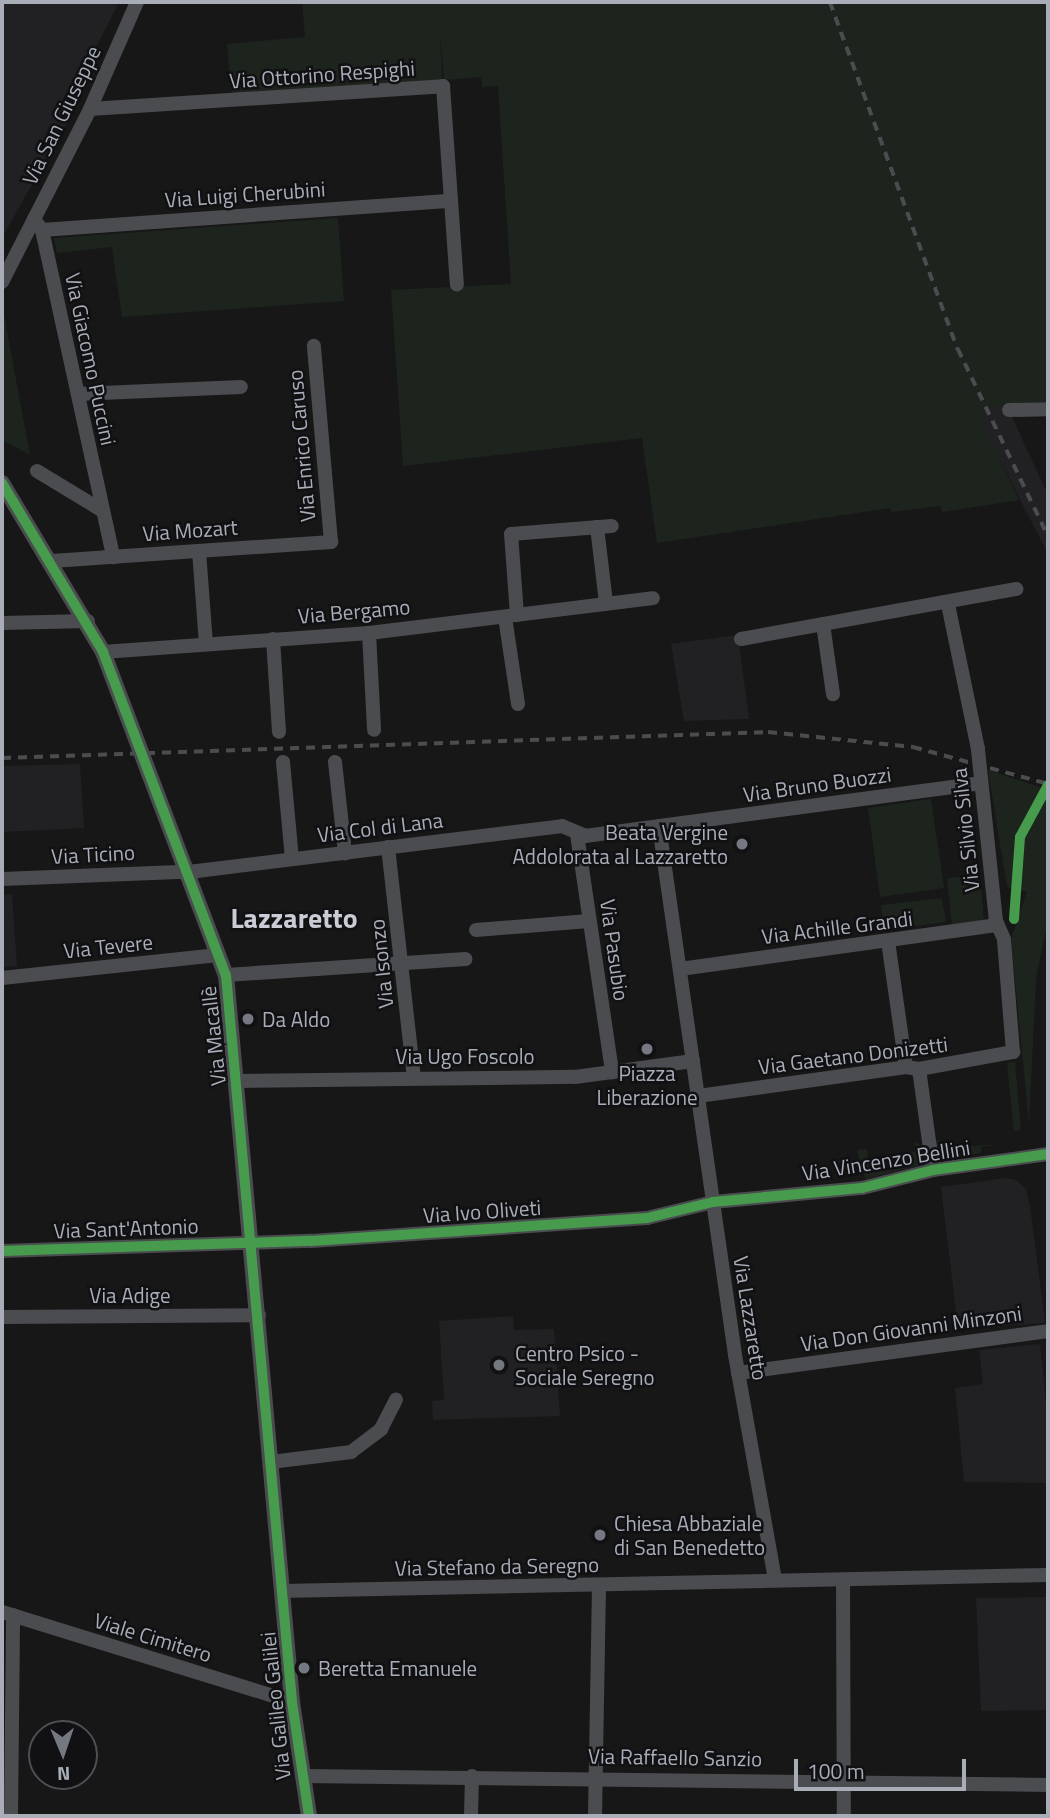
<!DOCTYPE html>
<html>
<head>
<meta charset="utf-8">
<style>
	body { margin:0 }
	#map { position:relative; width:1050px; height:1818px; overflow:hidden; background:#171717; font-family:"Titillium Web",sans-serif }
	div>[style] { position:absolute }
	.built>* { inset:0; background:#212123 }
	.green>* { inset:0; background:#1d241e }
	.minor>* { height:14px; margin:-7px; padding:0 7px; transform-origin:7px; border-radius:7px; background:#4b4c50 }
	.tertiary>* { height:16px; margin:-8px; padding:0 8px; transform-origin:8px; border-radius:8px; background:#4b4c50 }
	.rail>* { height:3.5px; margin-top:-1.75px; transform-origin:0; background:repeating-linear-gradient(90deg,#4b4c4f 0 9px,transparent 0 16px) }
	.cycleway>* { height:10px; margin:-5px; padding:0 5px; transform-origin:5px; border-radius:5px; background:#469c4c }
	.dots>* { width:19px; height:19px; translate:-50% -50%; box-sizing:border-box; border:4px solid #111113; border-radius:50% }
	span { translate:-50% -50%; white-space:nowrap; text-align:center; line-height:1.15; -webkit-text-stroke:5px #111113; paint-order:stroke }
	.street-label { font-size:21px; color:#a8adb8 }
	.poi-label { font-size:21px; color:#a8adb8 }
	.right { translate:-100% -50%; text-align:right }
	.left { translate:0 -50%; text-align:left }
	.district-label { font-size:28px; color:#c9ccd4; font-weight:700 }
	.frame { position:absolute; inset:0; border:4px solid #a8adb8; pointer-events:none }
	.north { position:absolute; left:28px; top:1720px; width:70px; height:70px; box-sizing:border-box; background:#111113; border:2px solid #4d4f55; border-radius:50%; rotate:178deg; font-size:19px; font-weight:700; line-height:28px; text-align:center; color:#a8adb8 }
	.north::after { content:''; display:block; margin:auto; width:24px; height:32px; background:#757880; clip-path:polygon(50% 0,100% 100%,50% 72%,0 100%) }
	.scale { position:absolute; left:794px; top:1759px; width:172px; height:32px; box-sizing:border-box; border:4px solid #a8adb8; border-top:0; padding-left:9px; font-size:21px; line-height:24px; white-space:nowrap; color:#a8adb8; -webkit-text-stroke:5px #111113; paint-order:stroke }
</style>
</head>
<body>
<div id="map">
	<div class="built">
		<div style="clip-path:polygon(2px 2px,119px 2px,60px 119px,69px 118px,2px 238px)"></div>
		<div style="clip-path:polygon(961px 306px,1048px 495px,1048px 554px,977px 416px)"></div>
		<div style="clip-path:polygon(738px 635px,749px 719px,684px 721px,671px 644px)"></div>
		<div style="clip-path:polygon(80px 764px,84px 828px,2px 832px,2px 766px)"></div>
		<div style="clip-path:polygon(12px 894px,17px 966px,2px 967px,2px 895px)"></div>
		<div style="clip-path:polygon(1005px 1178px,1016px 1180px,1026px 1189px,1030px 1206px,1045px 1323px,958px 1329px,941px 1187px)"></div>
		<div style="clip-path:polygon(513px 1316px,514px 1330px,554px 1329px,560px 1416px,433px 1420px,432px 1401px,444px 1400px,439px 1321px)"></div>
		<div style="clip-path:polygon(1040px 1344px,1048px 1423px,1048px 1483px,964px 1482px,955px 1388px,983px 1384px,979px 1350px)"></div>
		<div style="clip-path:polygon(1048px 1597px,1048px 1710px,981px 1711px,976px 1598px)"></div>
	</div>
	<div class="green">
		<div style="clip-path:polygon(302px 2px,1048px 2px,1048px 402px,1002px 404px,978px 416px,1019px 500px,942px 512px,940px 506px,891px 512px,890px 508px,657px 543px,642px 438px,403px 466px,391px 290px,511px 284px,498px 86px,482px 87px,481px 77px,444px 80px,440px 33px,442px 80px,232px 94px,227px 44px,305px 37px)"></div>
		<div style="clip-path:polygon(338px 218px,344px 301px,122px 317px,112px 247px,57px 253px,54px 238px)"></div>
		<div style="clip-path:polygon(3px 309px,30px 455px,2px 440px)"></div>
		<div style="clip-path:polygon(988px 770px,1048px 790px,1048px 920px,1036px 978px,1029px 1124px,1011px 939px,1027px 892px,1007px 887px)"></div>
		<div style="clip-path:polygon(931px 799px,944px 888px,880px 897px,868px 808px)"></div>
		<div style="clip-path:polygon(980px 875px,984px 922px,952px 924px,947px 878px)"></div>
		<div style="clip-path:polygon(942px 898px,946px 922px,884px 930px,881px 905px)"></div>
		<div style="clip-path:polygon(1015px 1062px,1021px 1130px,1014px 1131px,1007px 1063px)"></div>
		<div style="clip-path:polygon(939px 1140px,940px 1149px,999px 1144px,981px 1147px,981px 1153px,939px 1161px,935px 1141px)"></div>
		<div style="clip-path:polygon(915px 1143px,919px 1143px,921px 1165px,865px 1179px,857px 1150px,867px 1149px,868px 1158px,915px 1152px)"></div>
	</div>
	<div class="minor">
		<div style="left:90px;top:109px;width:354px;rotate:-3.7deg"></div>
		<div style="left:443px;top:86px;width:199px;rotate:86deg"></div>
		<div style="left:34px;top:219px;width:14px;rotate:54deg"></div>
		<div style="left:42px;top:230px;width:335px;rotate:77.7deg"></div>
		<div style="left:42px;top:230px;width:410px;rotate:-4.1deg"></div>
		<div style="left:2px;top:282px;width:194px;rotate:-63deg"></div>
		<div style="left:90px;top:109px;width:117px;rotate:-66.3deg"></div>
		<div style="left:78px;top:394px;width:163px;rotate:-2.5deg"></div>
		<div style="left:1009px;top:410px;width:39px;rotate:-1deg"></div>
		<div style="left:37px;top:471px;width:77px;rotate:31.2deg"></div>
		<div style="left:597px;top:527px;width:77px;rotate:83.2deg"></div>
		<div style="left:199px;top:551px;width:93px;rotate:85.7deg"></div>
		<div style="left:52px;top:561px;width:280px;rotate:-3.9deg"></div>
		<div style="left:331px;top:542px;width:197px;rotate:-95deg"></div>
		<div style="left:517px;top:615px;width:81px;rotate:-94.2deg"></div>
		<div style="left:511px;top:534px;width:101px;rotate:-4.5deg"></div>
		<div style="left:505px;top:617px;width:88px;rotate:81.5deg"></div>
		<div style="left:2px;top:623px;width:86px;rotate:-1.3deg"></div>
		<div style="left:823px;top:624px;width:71px;rotate:81.9deg"></div>
		<div style="left:369px;top:633px;width:97px;rotate:87deg"></div>
		<div style="left:273px;top:639px;width:93px;rotate:86.3deg"></div>
		<div style="left:741px;top:639px;width:280px;rotate:-10.3deg"></div>
		<div style="left:103px;top:652px;width:267px;rotate:-4.1deg"></div>
		<div style="left:369px;top:633px;width:286px;rotate:-7deg"></div>
		<div style="left:283px;top:762px;width:97px;rotate:84.7deg"></div>
		<div style="left:335px;top:762px;width:92px;rotate:83.7deg"></div>
		<div style="left:659px;top:826px;width:534px;rotate:81.82deg"></div>
		<div style="left:735px;top:1355px;width:229px;rotate:79.9deg"></div>
		<div style="left:577px;top:834px;width:241px;rotate:81.6deg"></div>
		<div style="left:388px;top:847px;width:231px;rotate:83.6deg"></div>
		<div style="left:2px;top:879px;width:195px;rotate:-2.3deg"></div>
		<div style="left:197px;top:871px;width:368px;rotate:-7deg"></div>
		<div style="left:562px;top:826px;width:25px;rotate:23deg"></div>
		<div style="left:585px;top:836px;width:399px;rotate:-7.6deg"></div>
		<div style="left:476px;top:930px;width:113px;rotate:-4.6deg"></div>
		<div style="left:888px;top:941px;width:127px;rotate:81.9deg"></div>
		<div style="left:680px;top:969px;width:321px;rotate:-7.9deg"></div>
		<div style="left:226px;top:975px;width:240px;rotate:-3.8deg"></div>
		<div style="left:2px;top:978px;width:217px;rotate:-6.1deg"></div>
		<div style="left:919px;top:1069px;width:102px;rotate:82.1deg"></div>
		<div style="left:237px;top:1081px;width:338px;rotate:-0.7deg"></div>
		<div style="left:575px;top:1077px;width:119px;rotate:-7.7deg"></div>
		<div style="left:698px;top:1096px;width:210px;rotate:-7.9deg"></div>
		<div style="left:906px;top:1067px;width:13px;rotate:9deg"></div>
		<div style="left:919px;top:1069px;width:96px;rotate:-10.3deg"></div>
		<div style="left:1013px;top:1052px;width:113px;rotate:-94.6deg"></div>
		<div style="left:1004px;top:939px;width:20px;rotate:-114deg"></div>
		<div style="left:996px;top:921px;width:173px;rotate:-96deg"></div>
		<div style="left:978px;top:749px;width:148px;rotate:-101.7deg"></div>
		<div style="left:2px;top:1251px;width:309px;rotate:-1.9deg"></div>
		<div style="left:311px;top:1241px;width:337px;rotate:-3.9deg"></div>
		<div style="left:647px;top:1218px;width:68px;rotate:-13.6deg"></div>
		<div style="left:713px;top:1202px;width:150px;rotate:-5.4deg"></div>
		<div style="left:862px;top:1188px;width:73px;rotate:-14.2deg"></div>
		<div style="left:933px;top:1170px;width:116px;rotate:-7.9deg"></div>
		<div style="left:2px;top:1317px;width:257px;rotate:-0.4deg"></div>
		<div style="left:738px;top:1373px;width:313px;rotate:-7.7deg"></div>
		<div style="left:271px;top:1462px;width:81px;rotate:-7.1deg"></div>
		<div style="left:351px;top:1452px;width:38px;rotate:-37deg"></div>
		<div style="left:381px;top:1429px;width:33px;rotate:-63deg"></div>
		<div style="left:843px;top:1580px;width:236px;rotate:89.8deg"></div>
		<div style="left:282px;top:1591px;width:766px;rotate:-1.2deg"></div>
		<div style="left:2px;top:1612px;width:304px;rotate:17.2deg"></div>
		<div style="left:302px;top:1776px;width:746px;rotate:0.69deg"></div>
		<div style="left:11px;top:1816px;width:201px;rotate:-89.4deg"></div>
		<div style="left:471px;top:1816px;width:40px;rotate:-88.6deg"></div>
		<div style="left:595px;top:1816px;width:230px;rotate:-89deg"></div>
	</div>
	<div class="tertiary">
		<div style="left:2px;top:483px;width:197px;rotate:59.1deg"></div>
		<div style="left:103px;top:652px;width:346px;rotate:69.2deg"></div>
		<div style="left:226px;top:975px;width:730px;rotate:84.81deg"></div>
		<div style="left:292px;top:1702px;width:115px;rotate:81.5deg"></div>
	</div>
	<div class="rail">
		<div style="left:830px;top:2px;width:370px;rotate:69.8deg"></div>
		<div style="left:958px;top:349px;width:208px;rotate:64.3deg"></div>
		<div style="left:2px;top:758px;width:766px;rotate:-1.94deg"></div>
		<div style="left:768px;top:732px;width:146px;rotate:5.9deg"></div>
		<div style="left:913px;top:747px;width:140px;rotate:15.3deg"></div>
	</div>
	<div class="cycleway">
		<div style="left:2px;top:483px;width:197px;rotate:59.1deg"></div>
		<div style="left:103px;top:652px;width:346px;rotate:69.2deg"></div>
		<div style="left:226px;top:975px;width:730px;rotate:84.81deg"></div>
		<div style="left:292px;top:1702px;width:115px;rotate:81.5deg"></div>
		<div style="left:1014px;top:919px;width:82px;rotate:-85.8deg"></div>
		<div style="left:1020px;top:837px;width:59px;rotate:-61.7deg"></div>
		<div style="left:2px;top:1251px;width:309px;rotate:-1.9deg"></div>
		<div style="left:311px;top:1241px;width:337px;rotate:-3.9deg"></div>
		<div style="left:647px;top:1218px;width:68px;rotate:-13.6deg"></div>
		<div style="left:713px;top:1202px;width:150px;rotate:-5.4deg"></div>
		<div style="left:862px;top:1188px;width:73px;rotate:-14.2deg"></div>
		<div style="left:933px;top:1170px;width:116px;rotate:-7.9deg"></div>
	</div>
	<div class="dots">
		<div style="left:742px;top:844px;background:#757880"></div>
		<div style="left:248px;top:1019px;background:#757880"></div>
		<div style="left:647px;top:1049px;background:#757880"></div>
		<div style="left:499px;top:1365px;background:#757880"></div>
		<div style="left:600px;top:1535px;background:#757880"></div>
		<div style="left:304px;top:1668px;background:#757880"></div>
	</div>
	<div class="street-label">
		<span style="left:322px;top:74px;rotate:-4deg">Via Ottorino Respighi</span>
		<span style="left:61px;top:115px;rotate:-64deg">Via San Giuseppe</span>
		<span style="left:245px;top:194px;rotate:-4deg">Via Luigi Cherubini</span>
		<span style="left:91px;top:359px;rotate:78deg">Via Giacomo Puccini</span>
		<span style="left:301px;top:446px;rotate:-95deg">Via Enrico Caruso</span>
		<span style="left:190px;top:530px;rotate:-4deg">Via Mozart</span>
		<span style="left:354px;top:611px;rotate:-5deg">Via Bergamo</span>
		<span style="left:817px;top:784px;rotate:-8deg">Via Bruno Buozzi</span>
		<span style="left:380px;top:827px;rotate:-7deg">Via Col di Lana</span>
		<span style="left:965px;top:830px;rotate:-96deg">Via Silvio Silva</span>
		<span style="left:93px;top:854px;rotate:-3deg">Via Ticino</span>
		<span style="left:837px;top:927px;rotate:-7deg">Via Achille Grandi</span>
		<span style="left:108px;top:946px;rotate:-6deg">Via Tevere</span>
		<span style="left:615px;top:950px;rotate:82deg">Via Pasubio</span>
		<span style="left:381px;top:964px;rotate:-96deg">Via Isonzo</span>
		<span style="left:213px;top:1036px;rotate:-96deg">Via Macallè</span>
		<span style="left:853px;top:1055px;rotate:-7deg">Via Gaetano Donizetti</span>
		<span style="left:465px;top:1056px">Via Ugo Foscolo</span>
		<span style="left:886px;top:1160px;rotate:-9deg">Via Vincenzo Bellini</span>
		<span style="left:482px;top:1211px;rotate:-4deg">Via Ivo Oliveti</span>
		<span style="left:126px;top:1228px;rotate:-2deg">Via Sant'Antonio</span>
		<span style="left:130px;top:1295px">Via Adige</span>
		<span style="left:751px;top:1318px;rotate:81deg">Via Lazzaretto</span>
		<span style="left:911px;top:1328px;rotate:-8deg">Via Don Giovanni Minzoni</span>
		<span style="left:497px;top:1566px;rotate:-1deg">Via Stefano da Seregno</span>
		<span style="left:153px;top:1637px;rotate:17deg">Viale Cimitero</span>
		<span style="left:275px;top:1706px;rotate:-96deg">Via Galileo Galilei</span>
		<span style="left:675px;top:1757px;rotate:1deg">Via Raffaello Sanzio</span>
	</div>
	<div class="poi-label">
		<span class="right" style="left:728px;top:844px">Beata Vergine<br>Addolorata al Lazzaretto</span>
		<span class="left" style="left:262px;top:1019px">Da Aldo</span>
		<span style="left:647px;top:1085px">Piazza<br>Liberazione</span>
		<span class="left" style="left:515px;top:1365px">Centro Psico -<br>Sociale Seregno</span>
		<span class="left" style="left:614px;top:1535px">Chiesa Abbaziale<br>di San Benedetto</span>
		<span class="left" style="left:318px;top:1668px">Beretta Emanuele</span>
	</div>
	<div class="district-label">
		<span style="left:294px;top:918px">Lazzaretto</span>
	</div>
	<div class="frame"></div>
	<div class="north">N</div>
	<div class="scale">100 m</div>
</div>
</body>
</html>
